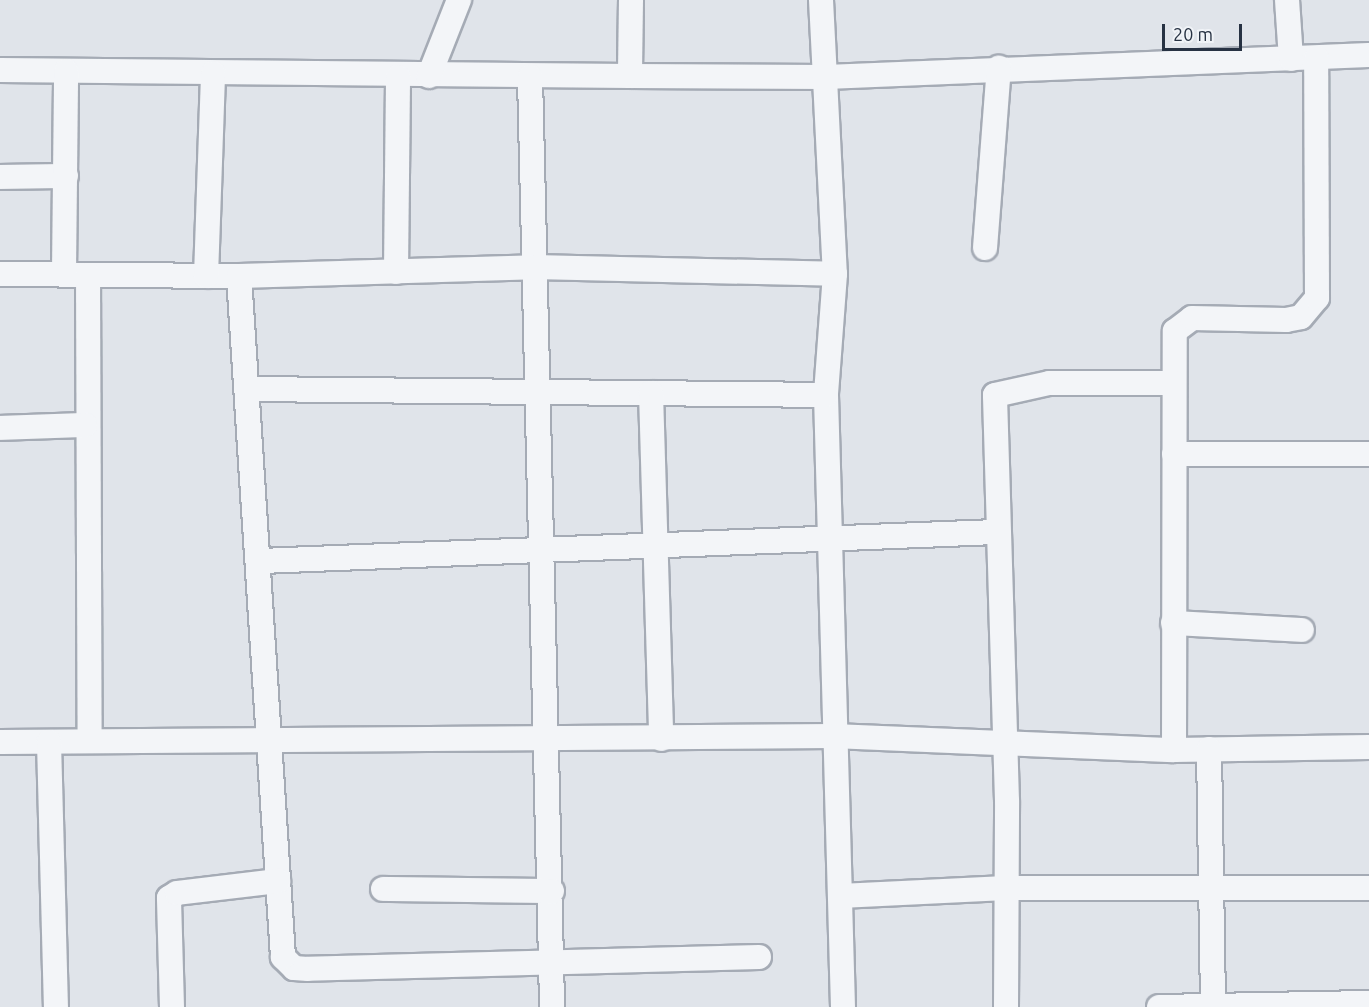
<!DOCTYPE html>
<html>
<head>
<meta charset="utf-8">
<style>
	body { margin:0 }
	#map { position:relative; width:1369px; height:1007px; overflow:hidden; background:#e0e4ea; font-family:Ubuntu,sans-serif }
	div>[style] { position:absolute }
	.roads { filter:drop-shadow(2px 0 #a5abb5) drop-shadow(-2px 0 #a5abb5) drop-shadow(0 2px #a5abb5) drop-shadow(0 -2px #a5abb5) }
	.street>* { height:24px; margin:-12px; padding:0 12px; transform-origin:12px; border-radius:12px; background:#f3f5f8 }
	span { translate:-50% -50%; white-space:nowrap; text-align:center; line-height:1.15; -webkit-text-stroke:5px #f0f3f7; paint-order:stroke }
	.scale { position:absolute; left:1162px; top:24px; width:80px; height:27px; box-sizing:border-box; border:3px solid #273243; border-top:0; padding-left:8px; font-size:18px; line-height:21px; white-space:nowrap; color:#273243; -webkit-text-stroke:4px #f0f3f7; paint-order:stroke }
</style>
</head>
<body>
<div id="map">
	<div class="roads">
		<div class="street">
			<div style="left:631px;top:0;width:76px;rotate:90.8deg"></div>
			<div style="left:630px;top:76px;width:196px;rotate:0.3deg"></div>
			<div style="left:826px;top:77px;width:543px;rotate:-2.32deg"></div>
			<div style="left:821px;top:0;width:274px;rotate:87.1deg"></div>
			<div style="left:835px;top:274px;width:121px;rotate:94.3deg"></div>
			<div style="left:826px;top:395px;width:612px;rotate:88.41deg"></div>
			<div style="left:1287px;top:0;width:59px;rotate:86.1deg"></div>
			<div style="left:0;top:70px;width:630px;rotate:0.55deg"></div>
			<div style="left:429px;top:76px;width:82px;rotate:-68.5deg"></div>
			<div style="left:530px;top:77px;width:930px;rotate:88.64deg"></div>
			<div style="left:0;top:177px;width:66px;rotate:-0.9deg"></div>
			<div style="left:985px;top:248px;width:181px;rotate:-85.6deg"></div>
			<div style="left:396px;top:272px;width:195px;rotate:-89.4deg"></div>
			<div style="left:64px;top:273px;width:202px;rotate:-89.4deg"></div>
			<div style="left:0;top:274px;width:239px;rotate:0.5deg"></div>
			<div style="left:88px;top:275px;width:465px;rotate:89.8deg"></div>
			<div style="left:206px;top:276px;width:203px;rotate:-88deg"></div>
			<div style="left:248px;top:389px;width:578px;rotate:0.59deg"></div>
			<div style="left:651px;top:393px;width:346px;rotate:88.3deg"></div>
			<div style="left:0;top:428px;width:85px;rotate:-2deg"></div>
			<div style="left:1174px;top:454px;width:195px"></div>
			<div style="left:261px;top:561px;width:737px;rotate:-2.26deg"></div>
			<div style="left:1173px;top:623px;width:129px;rotate:3.1deg"></div>
			<div style="left:0;top:742px;width:833px;rotate:-0.41deg"></div>
			<div style="left:833px;top:736px;width:341px;rotate:2.4deg"></div>
			<div style="left:1174px;top:750px;width:195px;rotate:-0.9deg"></div>
			<div style="left:49px;top:742px;width:265px;rotate:88.5deg"></div>
			<div style="left:1209px;top:749px;width:257px;rotate:89.1deg"></div>
			<div style="left:1174px;top:750px;width:419px;rotate:-89.9deg"></div>
			<div style="left:1175px;top:331px;width:21px;rotate:-37deg"></div>
			<div style="left:1192px;top:318px;width:94px;rotate:1.2deg"></div>
			<div style="left:1286px;top:320px;width:15px;rotate:-11deg"></div>
			<div style="left:1301px;top:317px;width:25px;rotate:-50deg"></div>
			<div style="left:1317px;top:298px;width:240px;rotate:-90.2deg"></div>
			<div style="left:383px;top:889px;width:169px;rotate:0.7deg"></div>
			<div style="left:840px;top:896px;width:166px;rotate:-2.8deg"></div>
			<div style="left:1006px;top:888px;width:363px"></div>
			<div style="left:759px;top:957px;width:451px;rotate:178.5deg"></div>
			<div style="left:308px;top:969px;width:14px;rotate:-176deg"></div>
			<div style="left:294px;top:968px;width:16px;rotate:-135deg"></div>
			<div style="left:283px;top:957px;width:682px;rotate:-93.7deg"></div>
			<div style="left:239px;top:276px;width:295px;rotate:-1.7deg"></div>
			<div style="left:534px;top:267px;width:301px;rotate:1.3deg"></div>
			<div style="left:172px;top:1007px;width:109px;rotate:-91.6deg"></div>
			<div style="left:169px;top:898px;width:9px;rotate:-32deg"></div>
			<div style="left:177px;top:893px;width:102px;rotate:-6.8deg"></div>
			<div style="left:1006px;top:1007px;width:206px;rotate:-89.7deg"></div>
			<div style="left:1007px;top:801px;width:406px;rotate:-91.7deg"></div>
			<div style="left:995px;top:395px;width:55px;rotate:-12.5deg"></div>
			<div style="left:1049px;top:383px;width:125px"></div>
			<div style="left:1159px;top:1007px;width:210px;rotate:-1.1deg"></div>
		</div>
	</div>
	<div class="scale">20 m</div>
</div>
</body>
</html>
